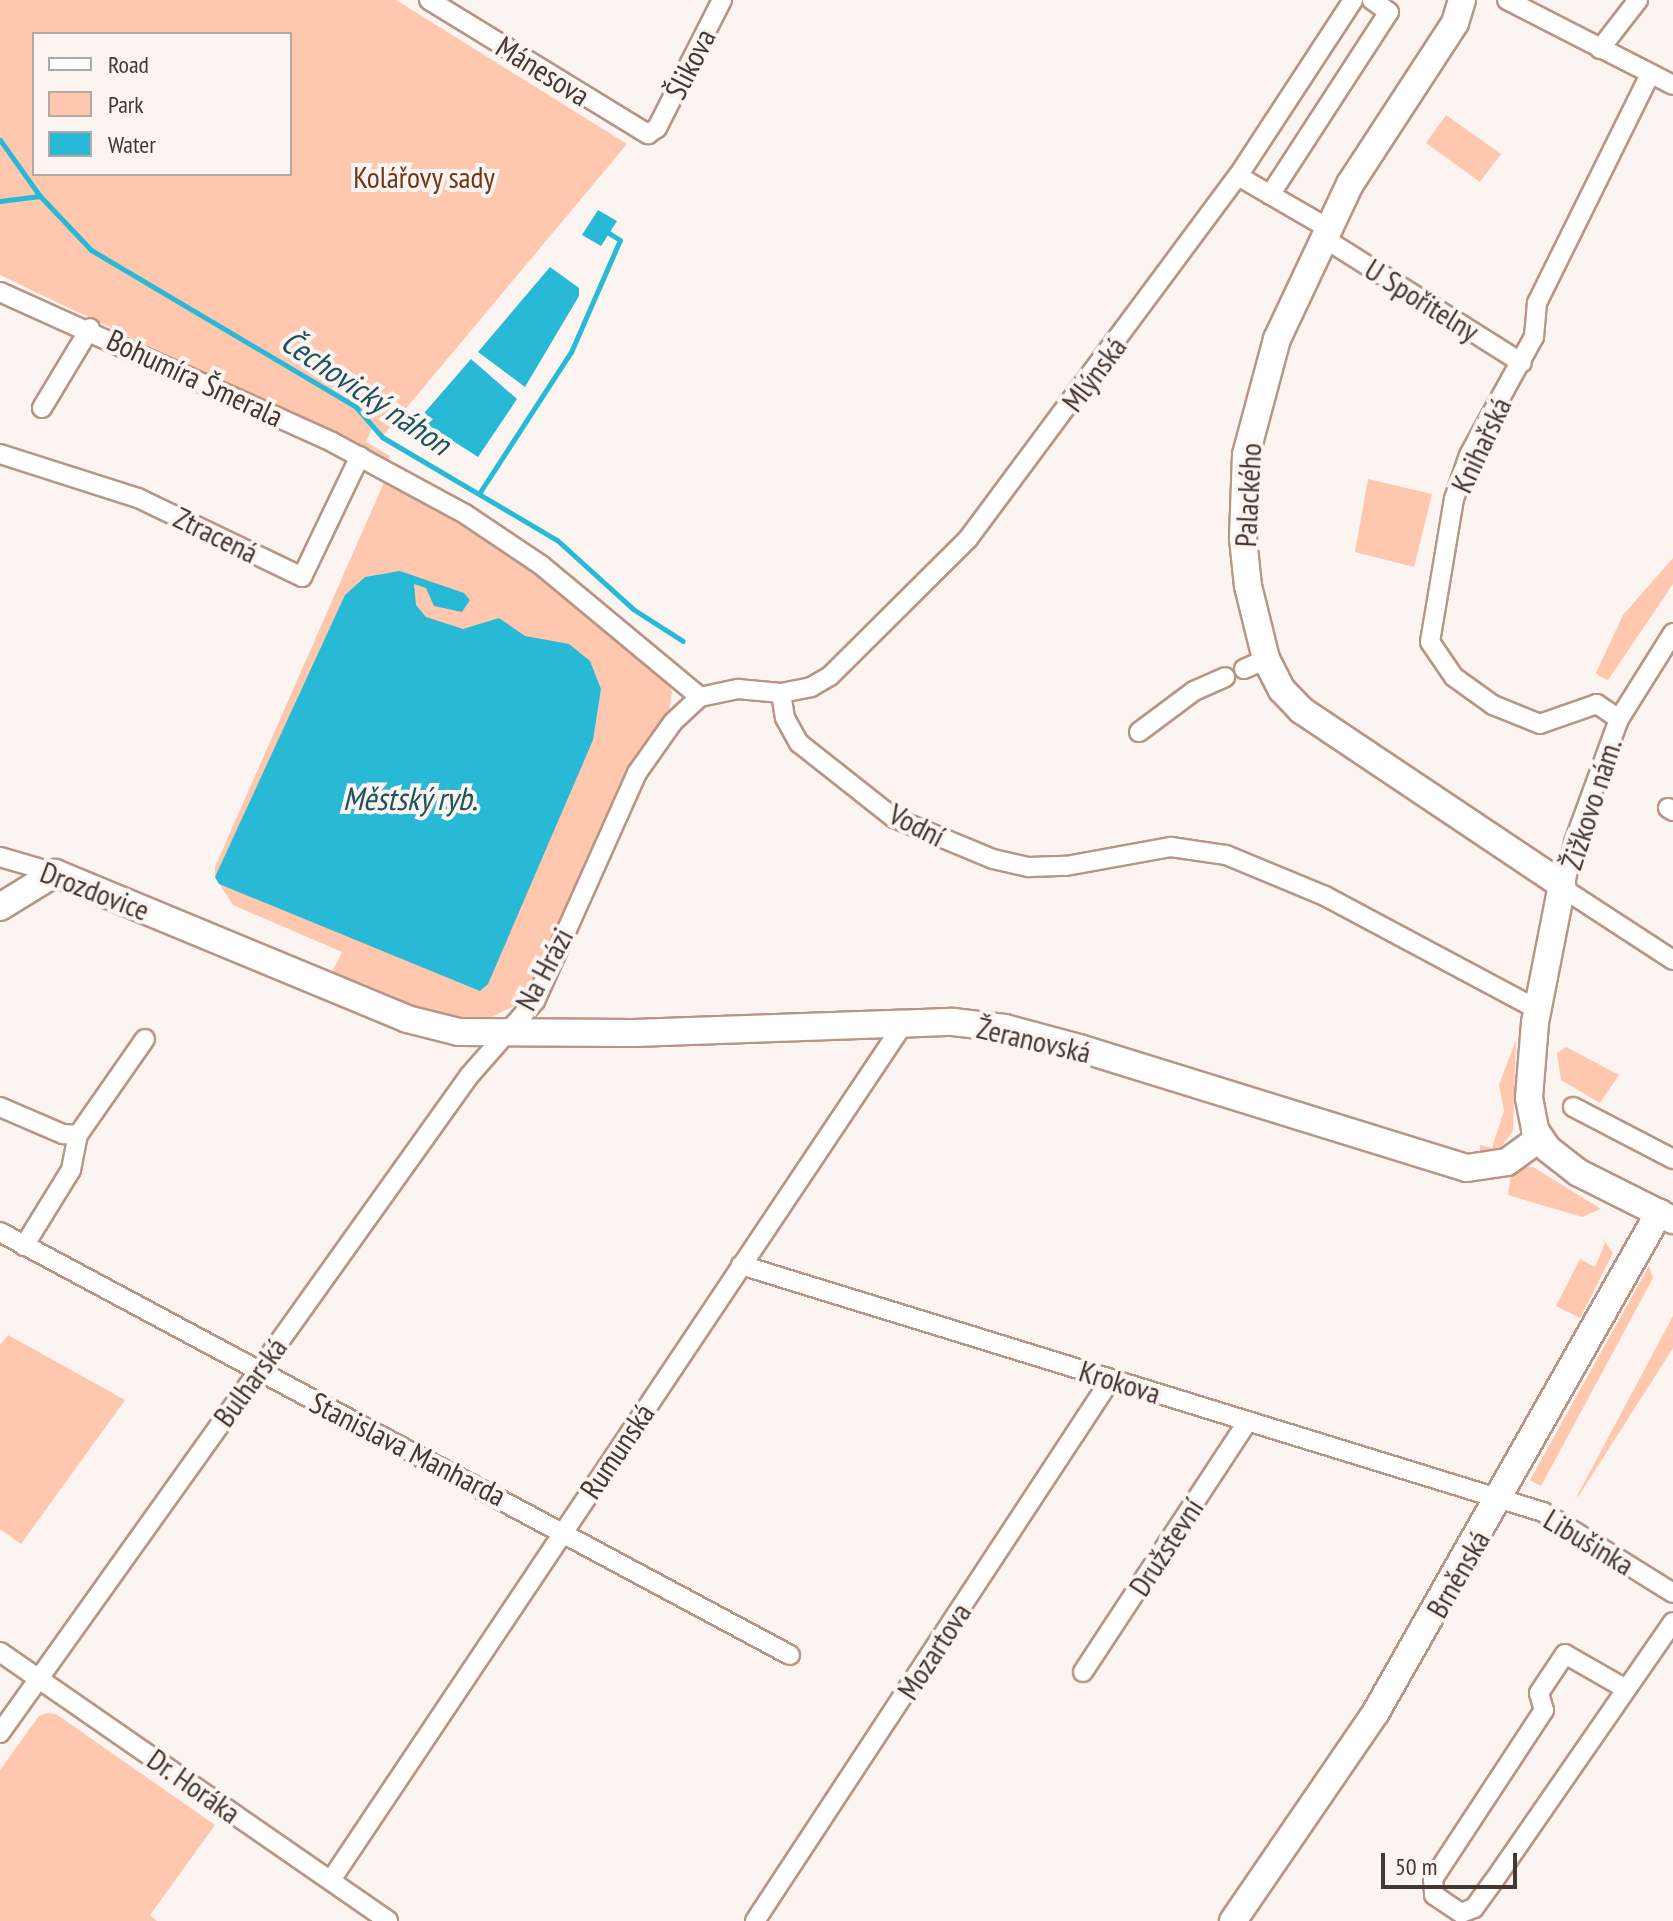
<!DOCTYPE html>
<html>
<head>
<meta charset="utf-8">
<style>
	body { margin:0 }
	#map { position:relative; width:1673px; height:1921px; overflow:hidden; background:#fcf4f1; font-family:"PT Sans Narrow",sans-serif }
	div>[style] { position:absolute }
	.green>* { inset:0; background:#ffc7ad }
	.water>* { inset:0; background:#27b9d5 }
	.stream>* { height:5px; margin:-2.5px; padding:0 2.5px; transform-origin:2.5px; border-radius:2.5px; background:#27b9d5 }
	.roads { filter:drop-shadow(2px 0 #b79687) drop-shadow(-2px 0 #b79687) drop-shadow(0 2px #b79687) drop-shadow(0 -2px #b79687) }
	.street>* { height:18px; margin:-9px; padding:0 9px; transform-origin:9px; border-radius:9px; background:#fff }
	.secondary>* { height:26px; margin:-13px; padding:0 13px; transform-origin:13px; border-radius:13px; background:#fff }
	span { translate:-50% -50%; white-space:nowrap; text-align:center; line-height:1.15; -webkit-text-stroke:8px #fcf4f1; paint-order:stroke }
	.street-label { font-size:30px; color:#443630 }
	.park-label { font-size:30px; color:#6f3619 }
	.water-label { font-size:32px; color:#1a525e; font-style:italic }
	.legend { position:absolute; left:32px; top:32px; width:260px; height:144px; box-sizing:border-box; background:#fcf4f1; border:2px solid #b2a8a4; margin:0; padding:10px 14px; list-style:none; font-size:24px; color:#443630 }
	.legend li { display:flex; align-items:center; gap:16px; height:40px }
	.legend b { width:40px; border:2px solid #b2a8a4 }
	.scale { position:absolute; left:1381px; top:1853px; width:136px; height:36px; box-sizing:border-box; border:4px solid #443630; border-top:0; padding-left:10px; font-size:24px; line-height:28px; white-space:nowrap; color:#443630; -webkit-text-stroke:6px #fcf4f1; paint-order:stroke }
</style>
</head>
<body>
<div id="map">
	<div class="green">
		<div style="clip-path:polygon(evenodd,0 0,396px 0,627px 144px,382px 437px,372px 428px,366px 442px,390px 456px,388px 460px,0 275px,0 0,34px 34px,290px 34px,290px 174px,34px 174px,34px 34px)"></div>
		<div style="clip-path:polygon(1446px 115px,1501px 154px,1480px 182px,1426px 143px)"></div>
		<div style="clip-path:polygon(386px 478px,542px 577px,668px 682px,672px 692px,669px 711px,619px 786px,536px 976px,514px 1006px,483px 1021px,424px 1013px,330px 976px,342px 952px,233px 905px,215px 877px,215px 867px)"></div>
		<div style="clip-path:polygon(1368px 479px,1432px 494px,1414px 567px,1355px 552px)"></div>
		<div style="clip-path:polygon(1673px 558px,1673px 584px,1608px 680px,1601px 677px,1596px 673px,1623px 615px)"></div>
		<div style="clip-path:polygon(1516px 1040px,1513px 1131px,1501px 1147px,1480px 1154px,1480px 1145px,1492px 1148px,1504px 1111px,1499px 1085px)"></div>
		<div style="clip-path:polygon(1566px 1047px,1619px 1075px,1600px 1103px,1561px 1080px,1557px 1053px)"></div>
		<div style="clip-path:polygon(1519px 1166px,1533px 1167px,1601px 1209px,1582px 1217px,1508px 1195px,1511px 1175px)"></div>
		<div style="clip-path:polygon(1601px 1236px,1613px 1253px,1580px 1318px,1556px 1306px,1580px 1259px,1595px 1267px,1605px 1243px)"></div>
		<div style="clip-path:polygon(1649px 1266px,1653px 1278px,1541px 1486px,1530px 1480px)"></div>
		<div style="clip-path:polygon(1673px 1316px,1673px 1348px,1578px 1497px,1577px 1496px)"></div>
		<div style="clip-path:polygon(8px 1335px,125px 1400px,21px 1544px,0 1529px,0 1345px)"></div>
		<div style="clip-path:polygon(47px 1713px,56px 1714px,215px 1825px,150px 1915px,157px 1921px,0 1921px,0 1770px,39px 1716px)"></div>
	</div>
	<div class="water">
		<div style="clip-path:polygon(598px 210px,617px 221px,601px 246px,582px 235px)"></div>
		<div style="clip-path:polygon(550px 267px,579px 288px,579px 296px,525px 387px,478px 352px)"></div>
		<div style="clip-path:polygon(471px 359px,517px 399px,478px 457px,419px 419px)"></div>
		<div style="clip-path:polygon(400px 571px,464px 593px,470px 600px,462px 612px,434px 606px,426px 588px,414px 584px,416px 605px,426px 617px,463px 629px,499px 618px,525px 636px,569px 644px,590px 661px,601px 689px,593px 740px,488px 984px,480px 991px,219px 884px,215px 877px,345px 595px,365px 577px)"></div>
	</div>
	<div class="stream">
		<div style="left:0;top:140px;width:69px;rotate:54.5deg"></div>
		<div style="left:40px;top:196px;width:74px;rotate:46.6deg"></div>
		<div style="left:91px;top:250px;width:308px;rotate:30.6deg"></div>
		<div style="left:356px;top:407px;width:40px;rotate:49deg"></div>
		<div style="left:382px;top:437px;width:203px;rotate:30.5deg"></div>
		<div style="left:557px;top:540px;width:103px;rotate:42.2deg"></div>
		<div style="left:633px;top:609px;width:59px;rotate:32.6deg"></div>
		<div style="left:0;top:201px;width:40px;rotate:-7.1deg"></div>
		<div style="left:480px;top:492px;width:167px;rotate:-57deg"></div>
		<div style="left:571px;top:352px;width:122px;rotate:-66.4deg"></div>
		<div style="left:620px;top:240px;width:13px;rotate:-148deg"></div>
	</div>
	<div class="roads">
		<div class="street">
			<div style="left:429px;top:0;width:257px;rotate:31.5deg"></div>
			<div style="left:648px;top:134px;width:11px;rotate:-34deg"></div>
			<div style="left:657px;top:128px;width:144px;rotate:-63.1deg"></div>
			<div style="left:1507px;top:0;width:186px;rotate:27.1deg"></div>
			<div style="left:1600px;top:49px;width:62px;rotate:-52.2deg"></div>
			<div style="left:1238px;top:176px;width:102px;rotate:30.1deg"></div>
			<div style="left:1270px;top:195px;width:218px;rotate:-57deg"></div>
			<div style="left:1389px;top:12px;width:21px;rotate:-145deg"></div>
			<div style="left:1322px;top:237px;width:236px;rotate:32.2deg"></div>
			<div style="left:0;top:292px;width:364px;rotate:24.3deg"></div>
			<div style="left:332px;top:442px;width:151px;rotate:28.4deg"></div>
			<div style="left:465px;top:514px;width:92px;rotate:33.9deg"></div>
			<div style="left:541px;top:565px;width:207px;rotate:39.7deg"></div>
			<div style="left:700px;top:697px;width:39px;rotate:-12deg"></div>
			<div style="left:738px;top:689px;width:43px;rotate:5.3deg"></div>
			<div style="left:781px;top:693px;width:25px;rotate:81deg"></div>
			<div style="left:785px;top:718px;width:29px;rotate:61deg"></div>
			<div style="left:799px;top:743px;width:121px;rotate:38.3deg"></div>
			<div style="left:894px;top:818px;width:107px;rotate:22.5deg"></div>
			<div style="left:993px;top:859px;width:37px;rotate:13deg"></div>
			<div style="left:1029px;top:867px;width:37px;rotate:-2deg"></div>
			<div style="left:1066px;top:866px;width:107px;rotate:-10.3deg"></div>
			<div style="left:1171px;top:847px;width:56px;rotate:8.3deg"></div>
			<div style="left:1226px;top:855px;width:107px;rotate:22.5deg"></div>
			<div style="left:1325px;top:896px;width:240px;rotate:28.1deg"></div>
			<div style="left:42px;top:408px;width:93px;rotate:-59deg"></div>
			<div style="left:0;top:454px;width:145px;rotate:17.7deg"></div>
			<div style="left:138px;top:498px;width:182px;rotate:25.7deg"></div>
			<div style="left:302px;top:577px;width:134px;rotate:-64.4deg"></div>
			<div style="left:1673px;top:633px;width:102px;rotate:122.1deg"></div>
			<div style="left:1619px;top:719px;width:131px;rotate:110.1deg"></div>
			<div style="left:1574px;top:842px;width:48px;rotate:102deg"></div>
			<div style="left:1564px;top:889px;width:130px;rotate:33.1deg"></div>
			<div style="left:1244px;top:669px;width:24px;rotate:-24deg"></div>
			<div style="left:781px;top:693px;width:31px;rotate:-11deg"></div>
			<div style="left:811px;top:687px;width:22px;rotate:-30deg"></div>
			<div style="left:830px;top:676px;width:194px;rotate:-44.8deg"></div>
			<div style="left:968px;top:539px;width:452px;rotate:-53.4deg"></div>
			<div style="left:1238px;top:176px;width:210px;rotate:-56.8deg"></div>
			<div style="left:1619px;top:719px;width:27px;rotate:-146deg"></div>
			<div style="left:1597px;top:704px;width:60px;rotate:160.7deg"></div>
			<div style="left:1540px;top:724px;width:51px;rotate:-158deg"></div>
			<div style="left:1493px;top:705px;width:48px;rotate:-144.3deg"></div>
			<div style="left:1454px;top:677px;width:42px;rotate:-124.4deg"></div>
			<div style="left:1430px;top:642px;width:145px;rotate:-80.5deg"></div>
			<div style="left:1454px;top:499px;width:46px;rotate:-71.2deg"></div>
			<div style="left:1469px;top:455px;width:135px;rotate:-61.2deg"></div>
			<div style="left:1534px;top:337px;width:34px;rotate:-85deg"></div>
			<div style="left:1537px;top:303px;width:253px;rotate:-63.7deg"></div>
			<div style="left:1139px;top:732px;width:69px;rotate:-36.7deg"></div>
			<div style="left:1194px;top:691px;width:34px;rotate:-24deg"></div>
			<div style="left:1668px;top:808px;width:6px;rotate:31deg"></div>
			<div style="left:0;top:857px;width:57px;rotate:16.2deg"></div>
			<div style="left:0;top:1107px;width:69px;rotate:23.2deg"></div>
			<div style="left:63px;top:1134px;width:15px;rotate:4deg"></div>
			<div style="left:1573px;top:1107px;width:113px;rotate:27.5deg"></div>
			<div style="left:0;top:1232px;width:896px;rotate:28.17deg"></div>
			<div style="left:24px;top:1246px;width:89px;rotate:-58.3deg"></div>
			<div style="left:71px;top:1170px;width:36px;rotate:-79deg"></div>
			<div style="left:78px;top:1135px;width:117px;rotate:-55.1deg"></div>
			<div style="left:741px;top:1265px;width:839px;rotate:17.12deg"></div>
			<div style="left:1543px;top:1512px;width:153px;rotate:31.9deg"></div>
			<div style="left:0;top:1652px;width:472px;rotate:34.7deg"></div>
			<div style="left:1083px;top:1672px;width:300px;rotate:-56.7deg"></div>
			<div style="left:1626px;top:1689px;width:70px;rotate:-150.2deg"></div>
			<div style="left:1565px;top:1654px;width:47px;rotate:123.7deg"></div>
			<div style="left:1539px;top:1693px;width:18px;rotate:74deg"></div>
			<div style="left:1544px;top:1710px;width:202px;rotate:123.3deg"></div>
			<div style="left:1433px;top:1879px;width:16px;rotate:86deg"></div>
			<div style="left:1434px;top:1895px;width:32px;rotate:34deg"></div>
			<div style="left:1461px;top:1913px;width:14px;rotate:-21deg"></div>
			<div style="left:1474px;top:1908px;width:32px;rotate:-54deg"></div>
			<div style="left:1493px;top:1882px;width:316px;rotate:-55.3deg"></div>
			<div style="left:0;top:1733px;width:807px;rotate:-54.48deg"></div>
			<div style="left:469px;top:1076px;width:100px;rotate:-48.7deg"></div>
			<div style="left:535px;top:1001px;width:250px;rotate:-65.9deg"></div>
			<div style="left:637px;top:773px;width:62px;rotate:-54.8deg"></div>
			<div style="left:673px;top:722px;width:37px;rotate:-43deg"></div>
			<div style="left:331px;top:1880px;width:1031px;rotate:-56.23deg"></div>
			<div style="left:755px;top:1921px;width:648px;rotate:-56.7deg"></div>
		</div>
		<div class="secondary">
			<div style="left:1462px;top:0;width:24px;rotate:107deg"></div>
			<div style="left:1455px;top:23px;width:192px;rotate:123.1deg"></div>
			<div style="left:1350px;top:184px;width:171px;rotate:115.2deg"></div>
			<div style="left:1277px;top:339px;width:120px;rotate:105deg"></div>
			<div style="left:1246px;top:455px;width:83px;rotate:92.1deg"></div>
			<div style="left:1243px;top:538px;width:48px;rotate:84.1deg"></div>
			<div style="left:1248px;top:586px;width:75px;rotate:76.1deg"></div>
			<div style="left:1266px;top:659px;width:35px;rotate:63deg"></div>
			<div style="left:1282px;top:690px;width:28px;rotate:46deg"></div>
			<div style="left:1301px;top:710px;width:314px;rotate:33.8deg"></div>
			<div style="left:1562px;top:885px;width:141px;rotate:101.1deg"></div>
			<div style="left:1535px;top:1023px;width:75px;rotate:94.6deg"></div>
			<div style="left:1529px;top:1098px;width:33px;rotate:79deg"></div>
			<div style="left:1535px;top:1130px;width:23px;rotate:56deg"></div>
			<div style="left:1548px;top:1149px;width:39px;rotate:38deg"></div>
			<div style="left:1579px;top:1173px;width:105px;rotate:26.6deg"></div>
			<div style="left:0;top:907px;width:65px;rotate:-31.7deg"></div>
			<div style="left:55px;top:873px;width:381px;rotate:22.5deg"></div>
			<div style="left:407px;top:1019px;width:54px;rotate:14deg"></div>
			<div style="left:459px;top:1032px;width:175px;rotate:0.3deg"></div>
			<div style="left:634px;top:1033px;width:319px;rotate:-2deg"></div>
			<div style="left:953px;top:1022px;width:52px;rotate:6.6deg"></div>
			<div style="left:1005px;top:1028px;width:77px;rotate:15.1deg"></div>
			<div style="left:1079px;top:1048px;width:406px;rotate:17.2deg"></div>
			<div style="left:1467px;top:1168px;width:40px;rotate:-8.5deg"></div>
			<div style="left:1507px;top:1162px;width:39px;rotate:-36deg"></div>
			<div style="left:1233px;top:1921px;width:253px;rotate:-55.6deg"></div>
			<div style="left:1376px;top:1712px;width:574px;rotate:-60.44deg"></div>
		</div>
	</div>
	<div class="street-label">
		<span style="left:690px;top:64px;rotate:-63deg">Šlikova</span>
		<span style="left:543px;top:71px;rotate:32deg">Mánesova</span>
		<span style="left:1422px;top:300px;rotate:32deg">U Spořitelny</span>
		<span style="left:1094px;top:374px;rotate:-53deg">Mlýnská</span>
		<span style="left:195px;top:378px;rotate:25deg">Bohumíra Šmerala</span>
		<span style="left:1481px;top:445px;rotate:-65deg">Knihařská</span>
		<span style="left:1248px;top:495px;rotate:-87deg">Palackého</span>
		<span style="left:216px;top:535px;rotate:26deg">Ztracená</span>
		<span style="left:1591px;top:804px;rotate:-72deg">Žižkovo nám.</span>
		<span style="left:917px;top:825px;rotate:27deg">Vodní</span>
		<span style="left:95px;top:891px;rotate:21deg">Drozdovice</span>
		<span style="left:544px;top:969px;rotate:-62deg">Na Hrázi</span>
		<span style="left:1034px;top:1040px;rotate:13deg">Žeranovská</span>
		<span style="left:250px;top:1382px;rotate:-54deg">Bulharská</span>
		<span style="left:1120px;top:1382px;rotate:17deg">Krokova</span>
		<span style="left:408px;top:1449px;rotate:27deg">Stanislava Manharda</span>
		<span style="left:617px;top:1451px;rotate:-56deg">Rumunská</span>
		<span style="left:1589px;top:1542px;rotate:31deg">Libušinka</span>
		<span style="left:1166px;top:1547px;rotate:-57deg">Družstevní</span>
		<span style="left:1458px;top:1574px;rotate:-60deg">Brněnská</span>
		<span style="left:934px;top:1651px;rotate:-57deg">Mozartova</span>
		<span style="left:194px;top:1786px;rotate:35deg">Dr. Horáka</span>
	</div>
	<div class="park-label">
		<span style="left:424px;top:177px">Kolářovy sady</span>
	</div>
	<div class="water-label">
		<span style="left:366px;top:392px;rotate:34deg">Čechovický náhon</span>
		<span style="left:410px;top:798px">Městský ryb.</span>
	</div>
	<ul class="legend">
	<li><b style="height:10px;background:#fff"></b>Road</li>
	<li><b style="height:22px;background:#ffc7ad"></b>Park</li>
	<li><b style="height:22px;background:#27b9d5"></b>Water</li>
	</ul>
	<div class="scale">50 m</div>
</div>
</body>
</html>
